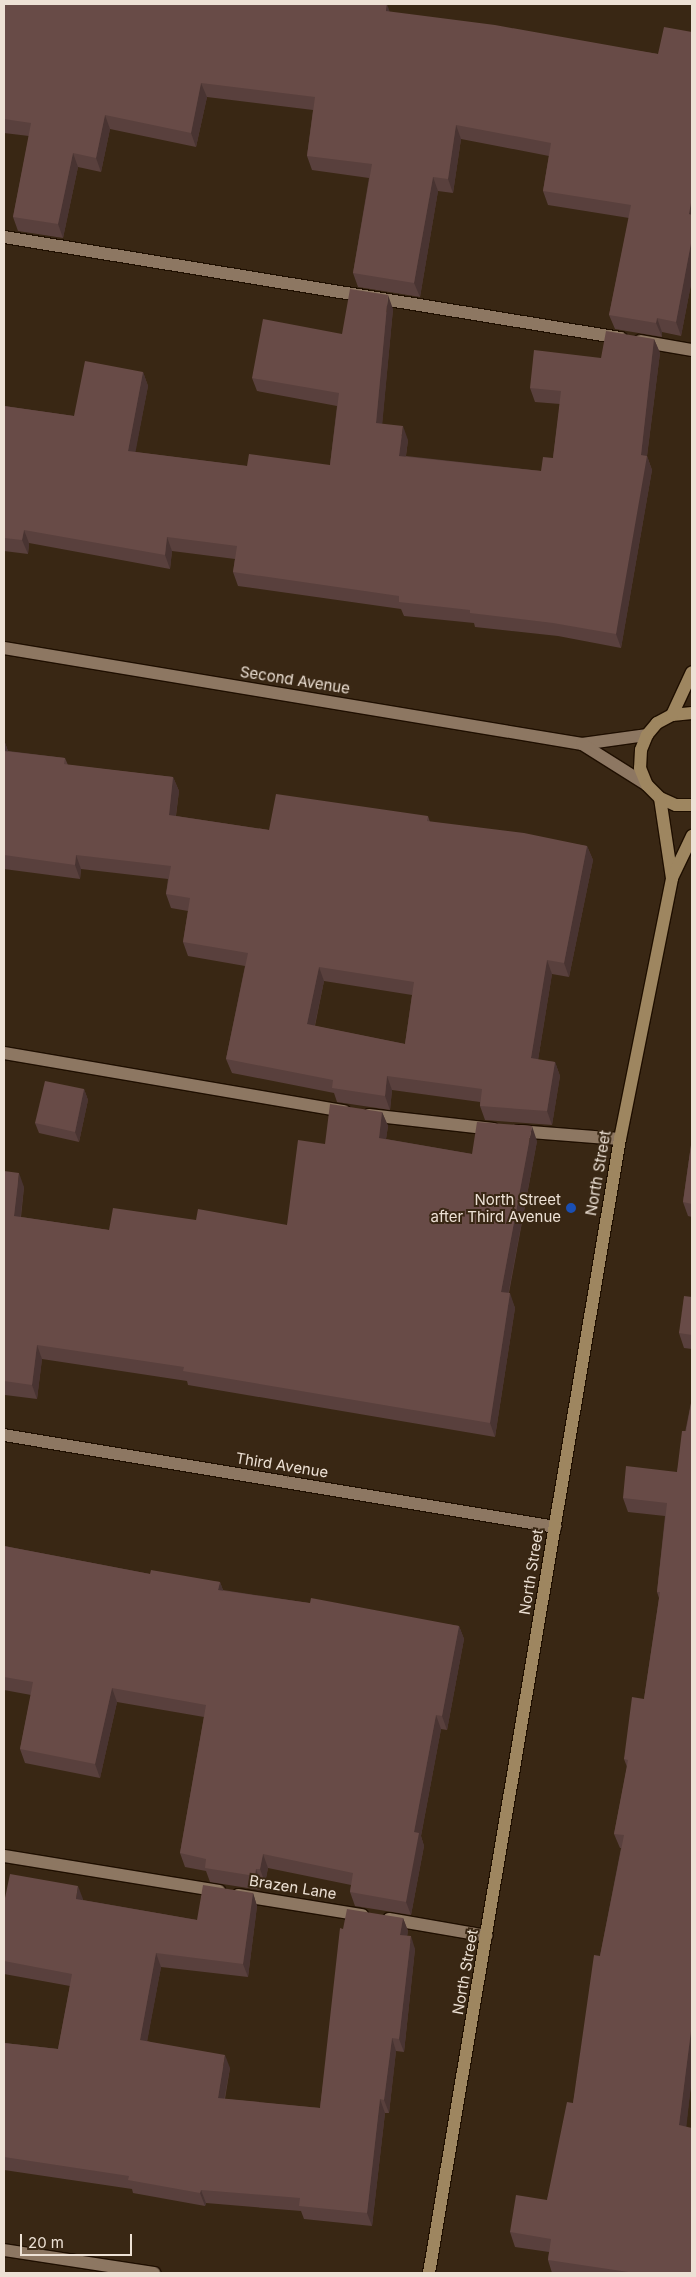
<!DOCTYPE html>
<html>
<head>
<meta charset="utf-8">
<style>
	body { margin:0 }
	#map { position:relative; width:696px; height:2277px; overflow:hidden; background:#392714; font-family:Inter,sans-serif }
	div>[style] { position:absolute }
	.roads { filter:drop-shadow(1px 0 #1f0f00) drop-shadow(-1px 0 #1f0f00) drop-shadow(0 1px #1f0f00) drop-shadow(0 -1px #1f0f00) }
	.lane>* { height:12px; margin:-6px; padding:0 6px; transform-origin:6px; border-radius:6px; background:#8d7762 }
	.street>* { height:12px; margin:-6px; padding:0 6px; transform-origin:6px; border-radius:6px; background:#8d7762 }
	.secondary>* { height:12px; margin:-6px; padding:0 6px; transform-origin:6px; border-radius:6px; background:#9e8660 }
	.wall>* { inset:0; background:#59403d }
	.shaded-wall>* { inset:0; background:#493432 }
	.building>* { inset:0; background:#684b47 }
	.dots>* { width:14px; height:14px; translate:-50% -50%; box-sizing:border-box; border:2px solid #392714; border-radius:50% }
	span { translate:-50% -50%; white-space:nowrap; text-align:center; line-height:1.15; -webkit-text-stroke:4px #392714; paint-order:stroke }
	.street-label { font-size:15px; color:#ede1d5 }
	.poi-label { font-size:15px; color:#ede1d5 }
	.right { translate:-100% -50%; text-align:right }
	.frame { position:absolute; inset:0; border:5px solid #ede1d5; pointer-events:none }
	.scale { position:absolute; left:20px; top:2234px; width:112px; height:22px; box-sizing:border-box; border:2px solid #ede1d5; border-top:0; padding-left:6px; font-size:15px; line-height:18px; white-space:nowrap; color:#ede1d5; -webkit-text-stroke:4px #392714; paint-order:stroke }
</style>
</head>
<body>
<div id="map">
	<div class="roads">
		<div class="lane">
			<div style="left:4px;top:237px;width:625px;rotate:9.3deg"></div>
			<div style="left:640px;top:341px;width:53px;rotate:9.8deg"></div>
			<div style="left:4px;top:1053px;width:345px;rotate:9.7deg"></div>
			<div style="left:369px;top:1115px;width:125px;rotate:6.4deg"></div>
			<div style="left:518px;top:1131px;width:102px;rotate:4.5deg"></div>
			<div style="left:4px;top:1856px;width:218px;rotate:9.2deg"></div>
			<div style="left:238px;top:1895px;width:126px;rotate:9.2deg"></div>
			<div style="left:389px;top:1919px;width:99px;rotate:9.8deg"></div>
		</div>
		<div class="street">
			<div style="left:4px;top:648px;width:586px;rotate:9.43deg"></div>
			<div style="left:582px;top:744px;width:66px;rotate:-7.9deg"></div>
			<div style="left:582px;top:744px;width:77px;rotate:32.2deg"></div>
			<div style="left:4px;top:1435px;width:559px;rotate:9.48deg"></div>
			<div style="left:4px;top:2250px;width:152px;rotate:8.7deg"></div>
		</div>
		<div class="secondary">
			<div style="left:692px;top:713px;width:20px;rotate:174deg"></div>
			<div style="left:672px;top:715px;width:17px;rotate:152deg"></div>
			<div style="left:657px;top:723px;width:16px;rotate:130deg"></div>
			<div style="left:647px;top:735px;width:16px;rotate:112deg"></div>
			<div style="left:641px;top:750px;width:18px;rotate:93deg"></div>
			<div style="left:640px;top:768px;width:18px;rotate:68deg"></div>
			<div style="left:647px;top:785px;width:18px;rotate:45deg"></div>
			<div style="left:660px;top:798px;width:17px;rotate:24deg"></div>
			<div style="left:676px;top:805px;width:16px"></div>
			<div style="left:672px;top:715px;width:47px;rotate:-65.1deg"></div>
			<div style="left:660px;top:798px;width:81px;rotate:81.5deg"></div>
			<div style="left:429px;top:2273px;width:1150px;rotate:-80.44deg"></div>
			<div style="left:620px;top:1139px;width:266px;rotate:-78.7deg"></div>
			<div style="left:672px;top:878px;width:47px;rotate:-64.5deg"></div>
		</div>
	</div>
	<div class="wall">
		<div style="clip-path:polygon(4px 4px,389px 12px,658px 54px,692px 32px,692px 279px,681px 336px,662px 332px,662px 337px,615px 329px,609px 315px,629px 218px,548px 205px,543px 191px,549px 156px,461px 139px,453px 193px,438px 191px,420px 297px,358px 287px,353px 273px,369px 178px,312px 170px,307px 156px,313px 110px,207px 97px,196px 147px,110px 129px,101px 172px,78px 167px,63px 238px,18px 231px,13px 217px,29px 136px,4px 133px)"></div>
		<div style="clip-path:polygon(393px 309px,382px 424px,408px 440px,406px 456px,541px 471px,553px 458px,560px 404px,535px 402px,530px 388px,601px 358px,654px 339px,660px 353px,647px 456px,652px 470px,621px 648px,558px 636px,475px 627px,474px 623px,404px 616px,401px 609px,238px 586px,233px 572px,235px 559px,172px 551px,170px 569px,29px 543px,28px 554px,4px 551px,4px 406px,74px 416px,143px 372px,148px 386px,135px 452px,247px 466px,330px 465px,337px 406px,257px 391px,252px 378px)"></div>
		<div style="clip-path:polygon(evenodd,4px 740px,8px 751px,65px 758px,68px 765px,173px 777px,179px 791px,176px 816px,269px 830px,428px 816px,430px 822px,587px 846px,593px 860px,569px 977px,552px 974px,538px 1060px,555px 1062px,560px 1076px,552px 1125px,485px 1120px,480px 1106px,480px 1102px,392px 1090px,390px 1110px,337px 1102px,334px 1093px,232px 1073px,226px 1059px,245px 966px,188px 956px,183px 942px,188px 911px,171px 908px,166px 894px,168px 879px,81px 869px,80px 879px,4px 869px,4px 740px,324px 981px,412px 995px,405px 1044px,315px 1026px,324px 981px)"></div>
		<div style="clip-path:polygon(84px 1089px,88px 1100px,79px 1142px,39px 1133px,35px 1123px)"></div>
		<div style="clip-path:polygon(382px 1112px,388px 1126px,386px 1139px,472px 1154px,537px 1141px,509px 1293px,515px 1308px,495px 1437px,188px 1385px,187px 1381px,42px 1359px,37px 1399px,5px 1395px,4px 1392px,4px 1171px,24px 1187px,21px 1217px,109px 1230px,196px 1220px,287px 1225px,325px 1144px)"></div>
		<div style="clip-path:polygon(692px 1138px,692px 1217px,688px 1216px,683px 1202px)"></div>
		<div style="clip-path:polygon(692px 1297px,692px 1349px,684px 1348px,679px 1333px)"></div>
		<div style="clip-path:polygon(692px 1398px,692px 2076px,686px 2126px,692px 2273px,552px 2273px,548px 2260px,549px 2252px,515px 2247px,510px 2232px,547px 2200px,573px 2103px,600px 1956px,621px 1848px,620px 1848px,614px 1834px,627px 1767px,624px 1759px,644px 1699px,659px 1598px,657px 1592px,665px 1516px,628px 1512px,623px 1498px,677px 1472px)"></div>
		<div style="clip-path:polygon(4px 1546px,150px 1574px,220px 1582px,223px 1590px,459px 1626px,464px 1639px,447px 1730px,441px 1729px,421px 1836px,424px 1846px,411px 1915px,355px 1906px,350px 1892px,351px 1885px,268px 1868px,265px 1883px,261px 1882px,260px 1890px,210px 1882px,206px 1871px,185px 1867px,180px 1853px,204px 1717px,117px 1702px,100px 1778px,25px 1763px,20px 1749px,31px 1695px,4px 1690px)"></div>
		<div style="clip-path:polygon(253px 1893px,257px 1906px,248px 1977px,161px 1967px,147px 2041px,230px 2068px,225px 2099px,320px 2108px,343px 1929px,403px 1918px,408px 1931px,407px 1936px,415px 1949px,404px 2052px,396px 2051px,389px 2113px,385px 2113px,372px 2226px,304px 2219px,301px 2211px,206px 2203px,205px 2206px,133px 2193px,132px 2189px,4px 2170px,4px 2043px,58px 2049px,70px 1986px,4px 1974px,4px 1898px,83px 1899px,83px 1900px,197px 1920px)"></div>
	</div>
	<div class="shaded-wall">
		<div style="clip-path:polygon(387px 4px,392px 18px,386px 11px)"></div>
		<div style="clip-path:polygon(201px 83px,207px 97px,196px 147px,191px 133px)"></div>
		<div style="clip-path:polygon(105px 115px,110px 129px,101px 172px,96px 158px)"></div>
		<div style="clip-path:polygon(456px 125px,461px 139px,453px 193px,448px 179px)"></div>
		<div style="clip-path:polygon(73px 153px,78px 167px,63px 238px,58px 224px)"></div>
		<div style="clip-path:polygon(433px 177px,438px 191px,420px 297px,414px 283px)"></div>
		<div style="clip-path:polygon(692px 197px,692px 223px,689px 214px)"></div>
		<div style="clip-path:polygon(692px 238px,692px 279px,681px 336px,676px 322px)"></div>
		<div style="clip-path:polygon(388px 295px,393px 309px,381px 437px,376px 423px)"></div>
		<div style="clip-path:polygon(657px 318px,662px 332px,662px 337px,656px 323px)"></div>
		<div style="clip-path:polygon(654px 339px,660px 353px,647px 456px,652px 470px,621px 648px,616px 634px,641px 455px)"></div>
		<div style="clip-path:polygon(143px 372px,148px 386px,133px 465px,128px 451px)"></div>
		<div style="clip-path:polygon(403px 426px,408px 440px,404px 469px,399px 456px)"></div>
		<div style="clip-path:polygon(24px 530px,29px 543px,28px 554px,22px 540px)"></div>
		<div style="clip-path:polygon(167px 537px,172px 551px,170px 569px,165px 555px)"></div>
		<div style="clip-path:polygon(4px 740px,9px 754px,4px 755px)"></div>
		<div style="clip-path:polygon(173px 777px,179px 791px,174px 829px,169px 815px)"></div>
		<div style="clip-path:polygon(587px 846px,593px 860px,569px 977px,564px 963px)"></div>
		<div style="clip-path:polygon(76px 855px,81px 869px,80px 879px,75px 865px)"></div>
		<div style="clip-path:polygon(547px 960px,552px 974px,536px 1072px,531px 1058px)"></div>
		<div style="clip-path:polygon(319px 967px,324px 981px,312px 1038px,307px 1024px)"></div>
		<div style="clip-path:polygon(555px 1062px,560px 1076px,552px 1125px,547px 1111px)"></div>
		<div style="clip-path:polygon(387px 1076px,392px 1090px,390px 1110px,385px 1096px)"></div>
		<div style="clip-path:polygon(84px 1089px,88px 1100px,79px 1142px,75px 1132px)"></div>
		<div style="clip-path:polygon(382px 1112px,388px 1126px,384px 1152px,379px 1138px)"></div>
		<div style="clip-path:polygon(532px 1126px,537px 1141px,506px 1306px,501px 1292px)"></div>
		<div style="clip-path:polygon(19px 1173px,24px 1187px,19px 1230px,14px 1216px)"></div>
		<div style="clip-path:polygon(510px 1293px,515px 1308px,495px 1437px,490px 1423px)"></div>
		<div style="clip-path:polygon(37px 1345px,42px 1359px,37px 1399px,32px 1385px)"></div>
		<div style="clip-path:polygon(220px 1582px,225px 1596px,218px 1590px)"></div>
		<div style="clip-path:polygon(459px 1626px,464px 1639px,447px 1730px,442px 1716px)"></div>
		<div style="clip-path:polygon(112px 1688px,117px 1702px,100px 1778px,95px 1764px)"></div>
		<div style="clip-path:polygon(436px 1715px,441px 1729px,421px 1836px,424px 1846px,411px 1915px,406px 1902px,414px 1832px)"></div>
		<div style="clip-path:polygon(263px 1854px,268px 1868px,265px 1883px,260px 1869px)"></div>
		<div style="clip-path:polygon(256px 1869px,261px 1882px,260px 1890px,255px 1876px)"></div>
		<div style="clip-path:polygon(78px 1886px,83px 1899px,80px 1912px,76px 1899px)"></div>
		<div style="clip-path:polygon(253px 1893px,257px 1906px,248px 1977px,243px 1964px)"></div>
		<div style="clip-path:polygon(403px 1918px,408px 1931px,405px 1948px,400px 1935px)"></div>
		<div style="clip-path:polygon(411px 1936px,415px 1949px,404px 2052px,399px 2039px)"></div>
		<div style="clip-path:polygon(156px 1953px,161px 1967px,145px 2053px,140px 2040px)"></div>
		<div style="clip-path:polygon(691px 2031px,692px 2036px,692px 2076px,685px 2139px,679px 2125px)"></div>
		<div style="clip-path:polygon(392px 2038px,396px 2051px,389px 2113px,384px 2100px)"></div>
		<div style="clip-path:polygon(225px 2055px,230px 2068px,222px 2111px,218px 2098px)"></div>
		<div style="clip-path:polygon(380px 2099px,385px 2113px,372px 2226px,367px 2213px)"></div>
		<div style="clip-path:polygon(201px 2190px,206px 2203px,205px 2206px,200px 2193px)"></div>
	</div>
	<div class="building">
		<div style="clip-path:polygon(4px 4px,387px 4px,386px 11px,495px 25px,658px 54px,664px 27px,692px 32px,692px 197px,689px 214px,692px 215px,692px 238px,676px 322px,657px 318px,656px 323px,609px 315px,631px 205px,543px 191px,551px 143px,456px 125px,448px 179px,433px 177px,414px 283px,353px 273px,372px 164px,307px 156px,315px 97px,201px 83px,191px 133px,105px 115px,96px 158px,73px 153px,58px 224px,13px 217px,31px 123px,4px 119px)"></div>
		<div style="clip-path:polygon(350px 289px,388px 295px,376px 423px,403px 426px,399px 456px,541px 471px,543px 457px,553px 458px,561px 391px,530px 388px,534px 350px,601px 358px,606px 331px,654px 339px,641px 455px,647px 456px,616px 634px,553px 623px,470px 613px,470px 610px,399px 602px,399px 596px,233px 572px,237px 546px,167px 537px,165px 555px,24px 530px,22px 540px,4px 538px,4px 406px,74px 416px,85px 361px,143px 372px,128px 451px,247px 466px,249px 454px,330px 465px,339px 393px,252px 378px,263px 319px,342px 334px)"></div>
		<div style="clip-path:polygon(evenodd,4px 751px,65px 758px,64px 764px,173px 777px,169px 815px,269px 830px,276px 794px,428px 816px,427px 821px,524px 833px,587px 846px,564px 963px,547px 960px,531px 1058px,555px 1062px,547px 1111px,480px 1106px,482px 1089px,387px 1076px,385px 1096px,332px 1088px,333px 1080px,226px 1059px,248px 953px,183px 942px,190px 898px,166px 894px,171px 866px,76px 855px,75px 865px,4px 855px,4px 751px,319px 967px,414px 982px,405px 1044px,307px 1024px,319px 967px)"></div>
		<div style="clip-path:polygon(45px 1081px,84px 1089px,75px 1132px,35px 1123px)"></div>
		<div style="clip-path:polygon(330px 1104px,382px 1112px,379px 1138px,472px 1154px,477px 1122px,532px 1126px,501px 1292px,510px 1293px,490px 1423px,183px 1371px,184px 1367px,37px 1345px,32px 1385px,4px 1381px,4px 1346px,5px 1334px,4px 1334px,4px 1171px,19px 1173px,14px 1216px,109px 1230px,113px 1208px,196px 1220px,198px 1209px,287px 1225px,298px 1140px,325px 1144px)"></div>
		<div style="clip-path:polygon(692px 1138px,692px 1204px,683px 1202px)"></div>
		<div style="clip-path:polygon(684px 1296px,692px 1297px,692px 1335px,679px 1333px)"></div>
		<div style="clip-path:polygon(692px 1398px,692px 2032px,691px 2031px,679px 2125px,692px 2128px,692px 2273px,635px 2273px,548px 2260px,551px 2239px,510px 2232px,516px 2195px,547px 2200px,567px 2102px,573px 2103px,594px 1955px,600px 1956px,624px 1835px,614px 1834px,628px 1760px,624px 1759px,632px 1697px,644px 1699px,660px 1592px,657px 1592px,667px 1503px,623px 1498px,626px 1466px,677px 1472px,682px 1431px,686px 1431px)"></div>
		<div style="clip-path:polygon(4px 1546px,150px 1574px,151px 1570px,220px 1582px,218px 1590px,310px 1603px,311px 1598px,459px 1626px,442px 1716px,436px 1715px,414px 1832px,419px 1833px,406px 1902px,350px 1892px,353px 1873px,263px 1854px,260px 1869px,256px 1869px,255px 1876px,205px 1868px,206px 1859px,180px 1853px,206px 1705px,112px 1688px,95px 1764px,20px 1749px,33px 1682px,4px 1677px)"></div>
		<div style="clip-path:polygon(10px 1874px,78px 1886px,76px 1899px,197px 1920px,203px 1885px,253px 1893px,243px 1964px,156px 1953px,140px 2040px,225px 2055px,218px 2098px,320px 2108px,340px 1928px,343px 1929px,347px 1909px,403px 1918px,400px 1935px,411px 1936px,399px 2039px,392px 2038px,384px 2100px,380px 2099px,367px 2213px,299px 2206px,300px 2198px,201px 2190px,200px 2193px,128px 2180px,129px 2176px,4px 2157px,4px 2043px,58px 2049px,72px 1974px,4px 1961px,4px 1898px,5px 1898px)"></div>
	</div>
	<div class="dots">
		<div style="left:571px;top:1208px;background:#1a4fb4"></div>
	</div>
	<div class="street-label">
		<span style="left:295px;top:680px;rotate:9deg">Second Avenue</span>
		<span style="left:598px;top:1173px;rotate:-80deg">North Street</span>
		<span style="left:282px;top:1465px;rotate:9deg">Third Avenue</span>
		<span style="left:531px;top:1572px;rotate:-81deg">North Street</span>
		<span style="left:293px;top:1887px;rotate:9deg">Brazen Lane</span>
		<span style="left:465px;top:1972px;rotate:-80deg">North Street</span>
	</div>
	<div class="poi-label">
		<span class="right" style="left:561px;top:1208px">North Street<br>after Third Avenue</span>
	</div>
	<div class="frame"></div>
	<div class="scale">20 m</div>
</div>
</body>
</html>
